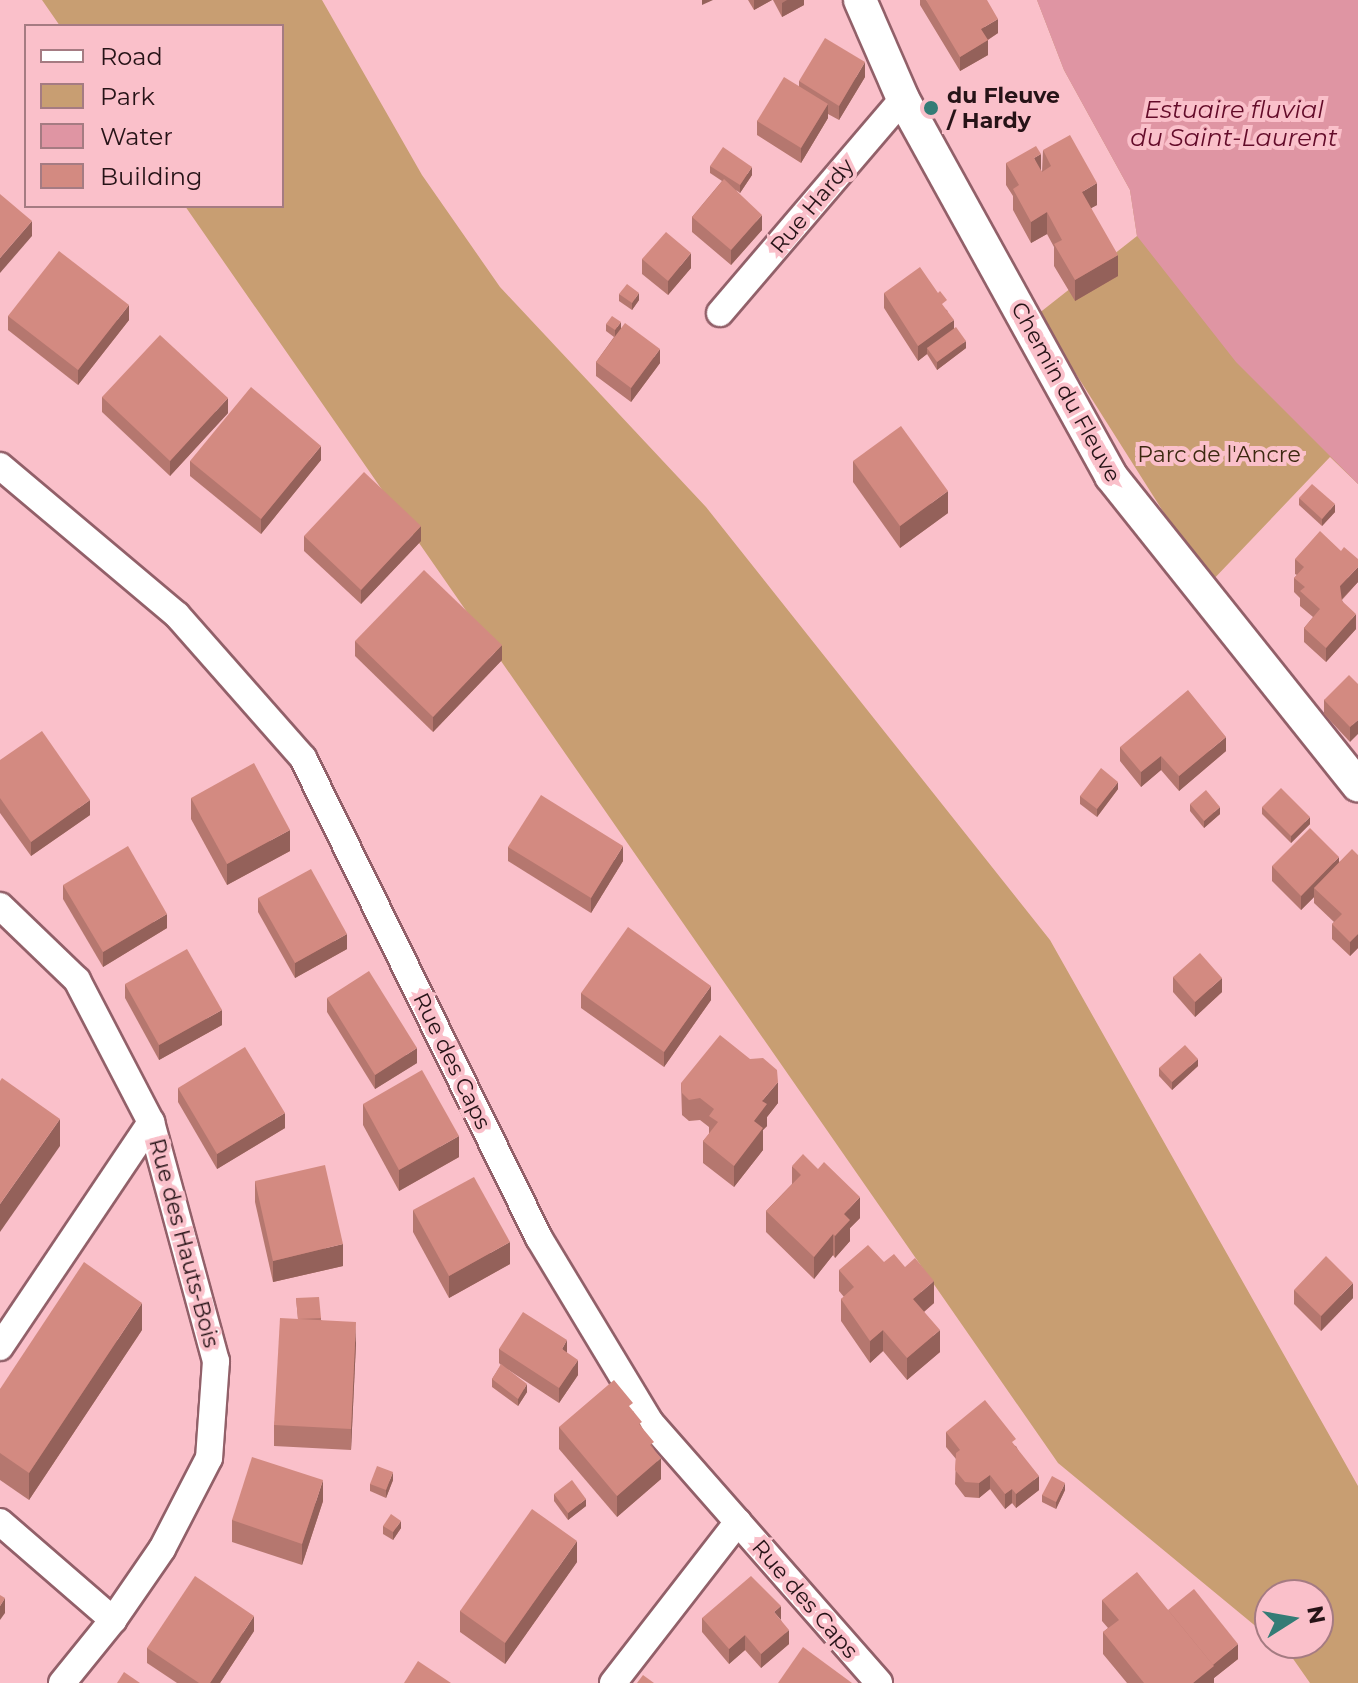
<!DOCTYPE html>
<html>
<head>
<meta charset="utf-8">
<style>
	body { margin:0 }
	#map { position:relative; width:1358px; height:1683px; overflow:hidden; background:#fac0ca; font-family:Montserrat,sans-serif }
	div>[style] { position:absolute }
	.green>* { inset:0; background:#c89e72 }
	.water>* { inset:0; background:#df95a3 }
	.roads { filter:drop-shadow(2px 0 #926069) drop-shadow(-2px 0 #926069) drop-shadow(0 2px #926069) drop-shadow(0 -2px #926069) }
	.minor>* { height:26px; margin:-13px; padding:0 13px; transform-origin:13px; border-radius:13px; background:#fff }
	.tertiary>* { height:32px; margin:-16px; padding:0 16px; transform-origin:16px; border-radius:16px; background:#fff }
	.wall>* { inset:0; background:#b5776f }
	.shaded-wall>* { inset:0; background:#94615a }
	.building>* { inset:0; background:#d38a81 }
	.dots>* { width:22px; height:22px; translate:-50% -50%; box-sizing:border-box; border:4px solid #fac0ca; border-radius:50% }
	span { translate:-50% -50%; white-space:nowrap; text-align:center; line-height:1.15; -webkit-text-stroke:8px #fac0ca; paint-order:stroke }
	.poi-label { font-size:22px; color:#261317; font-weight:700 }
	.left { translate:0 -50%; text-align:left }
	.street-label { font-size:22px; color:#261317 }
	.park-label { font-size:22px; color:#3c2810 }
	.water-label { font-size:24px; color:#630b29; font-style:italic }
	.legend { position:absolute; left:24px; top:24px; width:260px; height:184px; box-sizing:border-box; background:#fac0ca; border:2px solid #a57b82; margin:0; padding:10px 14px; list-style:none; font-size:24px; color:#261317 }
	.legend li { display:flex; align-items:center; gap:16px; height:40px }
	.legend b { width:40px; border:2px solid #a57b82 }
	.north { position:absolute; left:1254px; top:1579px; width:80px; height:80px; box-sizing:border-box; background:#fac0ca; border:2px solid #a57b82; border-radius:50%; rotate:79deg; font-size:22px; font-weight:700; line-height:32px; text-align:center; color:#261317 }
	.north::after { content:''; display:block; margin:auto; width:28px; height:36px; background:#347c76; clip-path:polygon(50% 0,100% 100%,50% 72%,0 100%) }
</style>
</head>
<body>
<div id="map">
	<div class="green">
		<div style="clip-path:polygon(42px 0,322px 0,422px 175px,500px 287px,706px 507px,1050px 940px,1358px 1486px,1358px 1683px,1310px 1683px,1289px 1653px,1276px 1643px,1318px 1643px,1318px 1595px,1270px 1595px,1270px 1638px,1058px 1463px,185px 206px,282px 206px,282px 26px,60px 26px)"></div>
		<div style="clip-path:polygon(1037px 0,1358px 0,1358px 484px,1330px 457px,1209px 584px,1038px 314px,1137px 236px,1130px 190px,1064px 70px)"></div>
	</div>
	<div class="water">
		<div style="clip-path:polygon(1037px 0,1358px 0,1358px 484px,1236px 362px,1137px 236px,1130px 190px,1064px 70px)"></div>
	</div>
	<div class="roads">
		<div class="minor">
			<div style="left:720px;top:313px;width:282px;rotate:-49.5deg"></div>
			<div style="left:0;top:466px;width:231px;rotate:40.1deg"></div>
			<div style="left:177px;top:615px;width:191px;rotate:48.6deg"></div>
			<div style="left:303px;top:758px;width:535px;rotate:63.82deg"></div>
			<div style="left:539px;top:1238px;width:215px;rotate:58.9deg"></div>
			<div style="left:650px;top:1422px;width:347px;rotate:48.7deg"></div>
			<div style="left:0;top:906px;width:107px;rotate:43.9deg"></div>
			<div style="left:77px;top:980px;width:160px;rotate:62.5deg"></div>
			<div style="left:151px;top:1122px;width:248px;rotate:74.8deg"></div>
			<div style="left:216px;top:1361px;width:97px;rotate:94.1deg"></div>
			<div style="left:209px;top:1458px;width:102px;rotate:117.3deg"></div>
			<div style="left:162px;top:1549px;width:86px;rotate:124.6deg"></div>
			<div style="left:113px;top:1620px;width:81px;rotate:129deg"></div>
			<div style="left:0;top:1347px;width:271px;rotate:-56.1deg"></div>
			<div style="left:0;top:1522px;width:150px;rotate:40.9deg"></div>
			<div style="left:613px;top:1683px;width:204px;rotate:-52.2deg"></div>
		</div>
		<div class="tertiary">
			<div style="left:860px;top:0;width:108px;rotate:66.5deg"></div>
			<div style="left:903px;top:99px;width:431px;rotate:61.1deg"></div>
			<div style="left:1111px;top:476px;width:396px;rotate:51.4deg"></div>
		</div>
	</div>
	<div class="wall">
		<div style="clip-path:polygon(748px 0,772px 0,754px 10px)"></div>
		<div style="clip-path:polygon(773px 0,804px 0,804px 5px,782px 17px)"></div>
		<div style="clip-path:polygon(920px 0,926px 0,998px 33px,988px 40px,988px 55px,960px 71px,920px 5px)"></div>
		<div style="clip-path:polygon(865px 77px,839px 120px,828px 114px,828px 118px,801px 163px,757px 135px,757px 121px,799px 86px,799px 81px)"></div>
		<div style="clip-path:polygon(1043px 150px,1097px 205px,1091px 208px,1118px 276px,1075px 301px,1054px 266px,1054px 247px,1047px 234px,1031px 243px,1013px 210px,1013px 196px,1006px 185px,1006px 163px,1041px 170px,1042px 172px)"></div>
		<div style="clip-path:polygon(710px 166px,752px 175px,740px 193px,736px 190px,762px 230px,731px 265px,692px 232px,692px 217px,722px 181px,710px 173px)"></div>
		<div style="clip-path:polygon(642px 259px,691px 268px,668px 295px,642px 274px)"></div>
		<div style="clip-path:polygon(884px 293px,947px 310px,954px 329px,966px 348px,937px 370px,927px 354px,918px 361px,884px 308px)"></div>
		<div style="clip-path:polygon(619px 294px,639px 300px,632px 310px,619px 301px)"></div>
		<div style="clip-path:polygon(8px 316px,129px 320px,78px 385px,8px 330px)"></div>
		<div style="clip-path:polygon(606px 324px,621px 328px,660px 363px,631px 402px,596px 376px,596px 362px,614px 337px,606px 331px)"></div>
		<div style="clip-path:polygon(102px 397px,228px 413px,170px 476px,102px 412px)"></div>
		<div style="clip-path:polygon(321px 460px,261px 534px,190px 476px,190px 461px)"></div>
		<div style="clip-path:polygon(853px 461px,948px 513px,900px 548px,853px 482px)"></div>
		<div style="clip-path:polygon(1299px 498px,1335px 512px,1322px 526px,1299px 505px)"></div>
		<div style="clip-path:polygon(304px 536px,421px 541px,361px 604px,304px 551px)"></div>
		<div style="clip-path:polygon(1295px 559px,1358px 582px,1342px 600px,1356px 629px,1326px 662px,1304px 642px,1304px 628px,1313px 617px,1300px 606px,1300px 598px,1294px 592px,1294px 578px,1297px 575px,1295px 574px)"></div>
		<div style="clip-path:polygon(355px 641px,502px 660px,433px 732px,355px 656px)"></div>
		<div style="clip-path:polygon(1358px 684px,1350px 742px,1324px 714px,1324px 700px)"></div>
		<div style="clip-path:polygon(1120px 747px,1226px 751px,1179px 791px,1161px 770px,1141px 787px,1120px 761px)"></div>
		<div style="clip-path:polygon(0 760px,90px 815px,31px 856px,0 813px)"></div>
		<div style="clip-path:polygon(1118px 789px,1097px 817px,1080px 804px,1080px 796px)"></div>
		<div style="clip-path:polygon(191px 798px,290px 851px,227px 885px,191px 819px)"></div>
		<div style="clip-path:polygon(1190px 804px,1220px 814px,1204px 828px,1190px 811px)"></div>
		<div style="clip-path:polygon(1262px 807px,1310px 824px,1291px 843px,1262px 814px)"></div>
		<div style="clip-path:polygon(508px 847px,623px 861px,591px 913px,508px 861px)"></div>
		<div style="clip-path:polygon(1358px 855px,1358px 948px,1350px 956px,1332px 939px,1332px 924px,1334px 922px,1314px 903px,1314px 897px,1301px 910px,1272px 881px,1272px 866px,1339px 862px)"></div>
		<div style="clip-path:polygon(63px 885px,167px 928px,103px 967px,63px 899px)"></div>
		<div style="clip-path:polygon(258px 898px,347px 949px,295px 978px,258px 912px)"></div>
		<div style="clip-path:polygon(1173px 977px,1222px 992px,1195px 1017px,1173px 992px)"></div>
		<div style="clip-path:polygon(125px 984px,222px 1025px,159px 1060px,125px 998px)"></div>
		<div style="clip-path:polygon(581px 993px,711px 1000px,664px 1067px,581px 1008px)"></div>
		<div style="clip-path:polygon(327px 998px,417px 1063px,375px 1089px,327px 1012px)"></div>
		<div style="clip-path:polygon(1198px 1066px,1172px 1090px,1159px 1076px,1159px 1068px)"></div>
		<div style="clip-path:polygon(681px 1083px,778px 1103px,767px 1117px,767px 1126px,763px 1130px,763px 1150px,734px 1187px,703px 1163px,703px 1141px,709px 1134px,709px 1127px,700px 1120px,689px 1121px,682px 1115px)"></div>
		<div style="clip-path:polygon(178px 1088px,285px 1128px,217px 1169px,178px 1102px)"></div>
		<div style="clip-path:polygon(363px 1104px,459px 1157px,399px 1191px,363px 1125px)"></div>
		<div style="clip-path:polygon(792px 1166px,860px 1218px,850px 1228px,850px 1241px,835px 1258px,833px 1255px,814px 1279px,766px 1232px,766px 1211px,792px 1184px)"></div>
		<div style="clip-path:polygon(255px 1181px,343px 1266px,273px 1282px,255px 1202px)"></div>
		<div style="clip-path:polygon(413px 1210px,510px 1264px,449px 1298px,413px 1232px)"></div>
		<div style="clip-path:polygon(884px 1262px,934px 1303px,924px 1312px,940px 1352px,907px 1380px,883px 1351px,870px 1363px,841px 1321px,841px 1299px,844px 1297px,839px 1291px,839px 1270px)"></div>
		<div style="clip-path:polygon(1294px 1290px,1353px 1298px,1321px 1331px,1294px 1304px)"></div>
		<div style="clip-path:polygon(296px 1298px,321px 1318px,321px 1320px,356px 1343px,351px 1450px,274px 1446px,274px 1425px,298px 1319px)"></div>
		<div style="clip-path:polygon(142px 1330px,29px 1500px,0 1480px,0 1389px)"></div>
		<div style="clip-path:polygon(499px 1349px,567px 1353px,578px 1375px,559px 1403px,507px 1369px,527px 1392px,518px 1406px,492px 1387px,492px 1379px,501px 1365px,499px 1363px)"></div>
		<div style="clip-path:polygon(633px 1411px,654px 1449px,661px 1479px,617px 1517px,559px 1449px,559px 1427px)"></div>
		<div style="clip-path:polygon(946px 1432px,1016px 1446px,1039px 1490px,1016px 1508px,1012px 1503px,1005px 1509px,990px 1489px,979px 1498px,965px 1497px,955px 1484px,956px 1459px,946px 1447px)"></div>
		<div style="clip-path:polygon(393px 1480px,386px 1498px,370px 1491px,370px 1484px)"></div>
		<div style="clip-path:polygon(1065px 1490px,1056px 1509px,1042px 1502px,1042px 1495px)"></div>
		<div style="clip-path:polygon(554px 1494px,586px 1506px,568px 1520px,554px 1501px)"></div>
		<div style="clip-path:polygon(323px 1501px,302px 1565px,232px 1542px,232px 1520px)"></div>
		<div style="clip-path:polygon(383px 1526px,401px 1528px,393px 1540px,383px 1534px)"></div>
		<div style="clip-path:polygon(577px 1562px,505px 1664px,460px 1632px,460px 1611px)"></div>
		<div style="clip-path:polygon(1102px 1600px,1168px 1610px,1238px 1659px,1214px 1678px,1214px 1683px,1127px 1683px,1103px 1654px,1103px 1632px,1108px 1628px,1102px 1621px)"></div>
		<div style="clip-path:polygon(702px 1618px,781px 1620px,789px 1644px,761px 1668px,745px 1650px,729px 1664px,702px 1632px)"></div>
		<div style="clip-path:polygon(254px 1631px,220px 1683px,177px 1683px,147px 1663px,147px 1648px)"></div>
	</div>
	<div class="shaded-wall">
		<div style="clip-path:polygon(702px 0,713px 0,702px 5px)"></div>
		<div style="clip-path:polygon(754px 0,772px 0,754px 10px)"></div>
		<div style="clip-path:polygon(787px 0,804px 0,804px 5px,782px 17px,782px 3px)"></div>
		<div style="clip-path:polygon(998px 19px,998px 33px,981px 44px,981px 29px)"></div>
		<div style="clip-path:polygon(988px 40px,988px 55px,960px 71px,960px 57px)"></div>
		<div style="clip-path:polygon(865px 62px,865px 77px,839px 120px,839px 106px)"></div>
		<div style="clip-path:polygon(828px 104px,828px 118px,801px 163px,801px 148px)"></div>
		<div style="clip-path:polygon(1041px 154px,1041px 176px,1034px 158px)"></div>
		<div style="clip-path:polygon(752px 167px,752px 175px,740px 193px,740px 185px)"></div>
		<div style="clip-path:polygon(1097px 183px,1097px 205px,1082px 213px,1082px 192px)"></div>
		<div style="clip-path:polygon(1047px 212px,1047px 234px,1031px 243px,1031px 222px)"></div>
		<div style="clip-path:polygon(762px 215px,762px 230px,731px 265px,731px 250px)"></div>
		<div style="clip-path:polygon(32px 221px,32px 236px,0 273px,0 258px)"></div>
		<div style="clip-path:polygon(691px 253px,691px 268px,668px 295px,668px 281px)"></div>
		<div style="clip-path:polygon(1118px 255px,1118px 276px,1075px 301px,1075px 280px)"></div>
		<div style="clip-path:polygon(639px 293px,639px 300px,632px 310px,632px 303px)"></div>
		<div style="clip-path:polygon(129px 305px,129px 320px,78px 385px,78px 370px)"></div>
		<div style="clip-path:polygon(954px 320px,954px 335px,927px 348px,927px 354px,918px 361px,918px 346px)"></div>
		<div style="clip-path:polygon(621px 322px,621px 329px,615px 337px,615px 330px)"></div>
		<div style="clip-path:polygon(966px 341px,966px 348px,937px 370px,937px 362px)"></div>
		<div style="clip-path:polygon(660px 349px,660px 363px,631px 402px,631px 388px)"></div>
		<div style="clip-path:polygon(228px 398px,228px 413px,170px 476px,170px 461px)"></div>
		<div style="clip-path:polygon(321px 446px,321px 460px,261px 534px,261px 519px)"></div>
		<div style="clip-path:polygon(948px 491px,948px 513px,900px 548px,900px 526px)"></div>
		<div style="clip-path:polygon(1335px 504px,1335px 512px,1322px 526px,1322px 519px)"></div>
		<div style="clip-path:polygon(421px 526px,421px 541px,361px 604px,361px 590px)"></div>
		<div style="clip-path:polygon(1358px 567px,1358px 582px,1340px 601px,1340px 586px)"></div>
		<div style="clip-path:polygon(1356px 614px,1356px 629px,1326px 662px,1326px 648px)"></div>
		<div style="clip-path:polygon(502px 645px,502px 660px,433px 732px,433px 717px)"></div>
		<div style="clip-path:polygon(1358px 720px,1358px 734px,1350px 742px,1350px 727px)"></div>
		<div style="clip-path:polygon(1226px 737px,1226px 751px,1179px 791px,1179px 776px)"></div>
		<div style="clip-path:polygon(1161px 756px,1161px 770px,1141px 787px,1141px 772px)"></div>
		<div style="clip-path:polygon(1118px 782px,1118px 789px,1097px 817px,1097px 809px)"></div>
		<div style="clip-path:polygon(90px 800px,90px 815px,31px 856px,31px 842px)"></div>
		<div style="clip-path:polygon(1220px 807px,1220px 814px,1204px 828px,1204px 821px)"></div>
		<div style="clip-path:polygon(1310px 817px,1310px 824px,1291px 843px,1291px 836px)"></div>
		<div style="clip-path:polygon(290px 830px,290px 851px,227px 885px,227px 864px)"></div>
		<div style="clip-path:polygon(623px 846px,623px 861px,591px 913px,591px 898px)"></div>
		<div style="clip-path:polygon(1339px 857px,1339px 872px,1314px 888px,1314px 897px,1301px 910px,1301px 896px)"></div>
		<div style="clip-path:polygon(167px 914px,167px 928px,103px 967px,103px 952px)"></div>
		<div style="clip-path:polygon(347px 934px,347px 949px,295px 978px,295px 963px)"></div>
		<div style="clip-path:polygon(1358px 934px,1358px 948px,1350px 956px,1350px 942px)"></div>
		<div style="clip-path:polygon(1222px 978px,1222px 992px,1195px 1017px,1195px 1002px)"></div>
		<div style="clip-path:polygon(711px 986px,711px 1000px,664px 1067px,664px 1052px)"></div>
		<div style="clip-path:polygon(222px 1010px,222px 1025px,159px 1060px,159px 1045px)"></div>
		<div style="clip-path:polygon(417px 1048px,417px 1063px,375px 1089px,375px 1075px)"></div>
		<div style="clip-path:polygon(1198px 1059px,1198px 1066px,1172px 1090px,1172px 1082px)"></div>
		<div style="clip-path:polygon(778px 1082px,778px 1103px,767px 1117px,767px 1126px,763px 1130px,763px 1150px,734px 1187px,734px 1166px,762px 1101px)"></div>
		<div style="clip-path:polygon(285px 1113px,285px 1128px,217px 1169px,217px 1154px)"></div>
		<div style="clip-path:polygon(60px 1119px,60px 1146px,0 1232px,0 1204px)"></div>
		<div style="clip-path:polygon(459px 1136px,459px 1157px,399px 1191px,399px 1170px)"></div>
		<div style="clip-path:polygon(860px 1197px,860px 1218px,850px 1228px,850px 1241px,835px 1258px,835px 1236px,844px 1214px)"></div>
		<div style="clip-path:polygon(833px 1234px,833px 1255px,814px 1279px,814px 1257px)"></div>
		<div style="clip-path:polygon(510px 1242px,510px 1264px,449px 1298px,449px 1276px)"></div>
		<div style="clip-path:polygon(343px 1244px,343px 1266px,273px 1282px,273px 1261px)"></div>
		<div style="clip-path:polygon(934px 1281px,934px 1303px,913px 1321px,913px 1299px)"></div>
		<div style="clip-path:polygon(1353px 1283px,1353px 1298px,1321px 1331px,1321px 1316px)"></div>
		<div style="clip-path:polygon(142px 1303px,142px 1330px,29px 1500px,29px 1473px)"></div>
		<div style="clip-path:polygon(356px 1322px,356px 1343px,351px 1450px,351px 1429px)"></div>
		<div style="clip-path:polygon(883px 1330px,883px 1351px,870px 1363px,870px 1341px)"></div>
		<div style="clip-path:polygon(940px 1330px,940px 1352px,907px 1380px,907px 1358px)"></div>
		<div style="clip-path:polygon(567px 1340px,567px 1355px,562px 1349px)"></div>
		<div style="clip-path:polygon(578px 1360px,578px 1375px,559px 1403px,559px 1388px)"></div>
		<div style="clip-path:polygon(527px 1384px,527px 1392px,518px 1406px,518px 1399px)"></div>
		<div style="clip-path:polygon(661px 1458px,661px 1479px,617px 1517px,617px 1496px)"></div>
		<div style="clip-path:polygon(393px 1472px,393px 1480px,386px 1498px,386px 1490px)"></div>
		<div style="clip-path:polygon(990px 1475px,990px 1489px,979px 1498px,979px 1483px)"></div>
		<div style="clip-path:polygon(1039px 1476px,1039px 1490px,1016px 1508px,1016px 1494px)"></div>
		<div style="clip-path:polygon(323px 1480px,323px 1501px,302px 1565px,302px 1544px)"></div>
		<div style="clip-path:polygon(1065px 1483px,1065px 1490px,1056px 1509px,1056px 1502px)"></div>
		<div style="clip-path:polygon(1012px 1489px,1012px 1503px,1005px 1509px,1005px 1494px)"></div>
		<div style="clip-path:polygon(586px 1499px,586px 1506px,568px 1520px,568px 1513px)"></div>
		<div style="clip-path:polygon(401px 1521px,401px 1528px,393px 1540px,393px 1532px)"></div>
		<div style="clip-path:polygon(577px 1541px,577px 1562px,505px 1664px,505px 1643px)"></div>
		<div style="clip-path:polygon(5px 1598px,5px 1613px,0 1620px,0 1606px)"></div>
		<div style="clip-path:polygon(781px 1606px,781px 1620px,774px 1612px)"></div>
		<div style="clip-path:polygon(254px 1616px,254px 1631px,220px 1683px,210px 1683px)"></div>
		<div style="clip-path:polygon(789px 1630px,789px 1644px,761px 1668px,761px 1654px)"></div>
		<div style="clip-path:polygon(745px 1635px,745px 1650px,729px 1664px,729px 1649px)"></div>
		<div style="clip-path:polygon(1238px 1644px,1238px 1659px,1214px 1678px,1214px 1683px,1193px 1683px,1211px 1666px)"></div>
	</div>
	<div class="building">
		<div style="clip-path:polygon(926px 0,987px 0,998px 19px,981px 29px,988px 40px,960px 57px)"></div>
		<div style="clip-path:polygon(825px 38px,865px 62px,839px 106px,799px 81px)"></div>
		<div style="clip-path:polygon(784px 77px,828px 104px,801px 148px,757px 121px)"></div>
		<div style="clip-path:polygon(1070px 135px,1097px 183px,1082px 192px,1118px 255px,1075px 280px,1054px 244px,1062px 240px,1047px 212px,1031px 222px,1013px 189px,1019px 185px,1006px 163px,1036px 146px,1041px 154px,1034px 158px,1042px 172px,1051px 166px,1043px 150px)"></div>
		<div style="clip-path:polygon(723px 147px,752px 167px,740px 185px,710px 166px)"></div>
		<div style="clip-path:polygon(724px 179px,762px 215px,731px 250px,692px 217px)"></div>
		<div style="clip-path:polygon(0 194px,32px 221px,0 258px)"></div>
		<div style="clip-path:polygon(666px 232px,691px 253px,668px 281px,642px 259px)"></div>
		<div style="clip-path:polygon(59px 251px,129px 305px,78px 370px,8px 316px)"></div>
		<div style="clip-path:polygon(920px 267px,938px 293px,940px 291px,947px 300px,942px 304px,954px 320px,918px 346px,884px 293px)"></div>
		<div style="clip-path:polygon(627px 284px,639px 293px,632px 303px,619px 294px)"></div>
		<div style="clip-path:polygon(612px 316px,621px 322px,615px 330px,606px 324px)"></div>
		<div style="clip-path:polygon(625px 323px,660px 349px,631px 388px,596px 362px)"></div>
		<div style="clip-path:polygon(956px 327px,966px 341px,937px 362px,927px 348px)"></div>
		<div style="clip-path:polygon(160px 335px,228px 398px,170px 461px,102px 397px)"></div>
		<div style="clip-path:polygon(251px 387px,321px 446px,261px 519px,190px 461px)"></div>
		<div style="clip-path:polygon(901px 426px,948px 491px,900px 526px,853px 461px)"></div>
		<div style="clip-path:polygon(364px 472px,421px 526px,361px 590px,304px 536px)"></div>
		<div style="clip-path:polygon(1312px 484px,1335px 504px,1322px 519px,1299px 498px)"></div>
		<div style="clip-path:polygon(1320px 531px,1341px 551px,1344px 547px,1358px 559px,1358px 567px,1340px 586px,1342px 601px,1356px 614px,1326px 648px,1304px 628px,1320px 609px,1300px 591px,1305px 587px,1294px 578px,1304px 567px,1295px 559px)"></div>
		<div style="clip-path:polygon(424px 570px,502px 645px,433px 717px,355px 641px)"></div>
		<div style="clip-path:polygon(1349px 675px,1358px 684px,1358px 720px,1350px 727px,1324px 700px)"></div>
		<div style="clip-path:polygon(1188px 690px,1226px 737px,1179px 776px,1161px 756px,1141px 772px,1120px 747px)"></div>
		<div style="clip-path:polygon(42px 731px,90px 800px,31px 842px,0 798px,0 760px)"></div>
		<div style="clip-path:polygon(254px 763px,290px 830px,227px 864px,191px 798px)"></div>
		<div style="clip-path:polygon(1101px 768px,1118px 782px,1097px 809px,1080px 796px)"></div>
		<div style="clip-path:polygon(1281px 788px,1310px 817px,1291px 836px,1262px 807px)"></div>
		<div style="clip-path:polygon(1206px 790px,1220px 807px,1204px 821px,1190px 804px)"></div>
		<div style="clip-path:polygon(541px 795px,623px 846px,591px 898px,508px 847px)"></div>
		<div style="clip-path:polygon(1310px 828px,1339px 857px,1301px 896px,1272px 866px)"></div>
		<div style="clip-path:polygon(128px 846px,167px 914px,103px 952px,63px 885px)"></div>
		<div style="clip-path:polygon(1352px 849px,1358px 855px,1358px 934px,1350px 942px,1332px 924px,1342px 914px,1314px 888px)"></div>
		<div style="clip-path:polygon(311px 869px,347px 934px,295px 963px,258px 898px)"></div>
		<div style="clip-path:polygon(628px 927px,711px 986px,664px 1052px,581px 993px)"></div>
		<div style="clip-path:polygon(187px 949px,222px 1010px,159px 1045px,125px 984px)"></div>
		<div style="clip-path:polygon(1200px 953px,1222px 978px,1195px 1002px,1173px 977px)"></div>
		<div style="clip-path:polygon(369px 971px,417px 1048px,375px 1075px,327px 998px)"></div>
		<div style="clip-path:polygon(720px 1035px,750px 1059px,763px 1058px,777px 1070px,778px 1082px,762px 1101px,767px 1104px,754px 1121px,763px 1128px,734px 1166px,703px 1141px,718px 1122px,709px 1116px,714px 1109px,700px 1098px,689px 1100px,682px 1093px,681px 1083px)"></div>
		<div style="clip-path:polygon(1185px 1045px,1198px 1059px,1172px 1082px,1159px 1068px)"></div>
		<div style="clip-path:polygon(245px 1047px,285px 1113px,217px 1154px,178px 1088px)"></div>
		<div style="clip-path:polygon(422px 1070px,459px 1136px,399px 1170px,363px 1104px)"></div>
		<div style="clip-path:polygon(2px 1078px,60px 1119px,0 1204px,0 1081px)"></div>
		<div style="clip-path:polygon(803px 1154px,818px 1169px,824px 1162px,860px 1197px,844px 1214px,850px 1220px,835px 1236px,833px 1234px,814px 1257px,766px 1211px,801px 1175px,792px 1166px)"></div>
		<div style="clip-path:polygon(325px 1165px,343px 1244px,273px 1261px,255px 1181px)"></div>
		<div style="clip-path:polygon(474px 1177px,510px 1242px,449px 1276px,413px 1210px)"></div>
		<div style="clip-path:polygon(868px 1245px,884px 1262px,894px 1254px,905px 1267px,915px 1258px,934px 1281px,913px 1299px,940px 1330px,907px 1358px,883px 1330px,870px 1341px,841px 1299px,854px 1287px,839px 1270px)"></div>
		<div style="clip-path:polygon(1326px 1256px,1353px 1283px,1321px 1316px,1294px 1290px)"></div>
		<div style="clip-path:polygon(84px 1262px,142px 1303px,29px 1473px,0 1453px,0 1389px)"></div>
		<div style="clip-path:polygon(319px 1297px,321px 1318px,298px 1319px,296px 1298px)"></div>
		<div style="clip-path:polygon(523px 1312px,567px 1340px,562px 1349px,578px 1360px,559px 1388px,499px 1349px)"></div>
		<div style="clip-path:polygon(280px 1318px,356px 1322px,351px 1429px,274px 1425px)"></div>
		<div style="clip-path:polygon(501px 1364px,527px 1384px,518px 1399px,492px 1379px)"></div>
		<div style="clip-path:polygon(614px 1380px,633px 1403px,629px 1406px,642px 1422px,639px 1424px,654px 1442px,650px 1445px,661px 1458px,617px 1496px,559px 1427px)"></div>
		<div style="clip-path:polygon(985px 1400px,1016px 1439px,1012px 1442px,1039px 1476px,1016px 1494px,1012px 1489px,1005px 1494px,990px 1475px,979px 1483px,965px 1482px,955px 1470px,956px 1453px,960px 1450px,946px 1432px)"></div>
		<div style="clip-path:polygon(252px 1457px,323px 1480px,302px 1544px,232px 1520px)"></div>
		<div style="clip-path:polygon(377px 1466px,393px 1472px,386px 1490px,370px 1484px)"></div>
		<div style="clip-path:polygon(1052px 1476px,1065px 1483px,1056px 1502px,1042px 1495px)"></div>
		<div style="clip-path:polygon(572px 1480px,586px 1499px,568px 1513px,554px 1494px)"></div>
		<div style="clip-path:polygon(532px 1509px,577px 1541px,505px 1643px,460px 1611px)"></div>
		<div style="clip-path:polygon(391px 1514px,401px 1521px,393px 1532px,383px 1526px)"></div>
		<div style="clip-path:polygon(1137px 1572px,1214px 1666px,1193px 1683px,1144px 1683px,1103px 1632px,1119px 1620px,1102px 1600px)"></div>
		<div style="clip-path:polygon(195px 1576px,254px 1616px,210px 1683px,199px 1683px,147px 1648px)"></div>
		<div style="clip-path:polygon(751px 1576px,781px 1606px,774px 1612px,789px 1630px,761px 1654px,745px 1635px,729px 1649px,702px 1618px)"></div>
		<div style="clip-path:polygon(1194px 1589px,1238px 1644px,1213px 1665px,1168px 1610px)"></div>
		<div style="clip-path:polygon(0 1595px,5px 1598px,0 1606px)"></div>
		<div style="clip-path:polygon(803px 1647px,852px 1683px,778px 1683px)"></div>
		<div style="clip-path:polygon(418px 1661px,451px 1683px,404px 1683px)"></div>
		<div style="clip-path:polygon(124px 1672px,140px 1683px,117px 1683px)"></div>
		<div style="clip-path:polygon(643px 1675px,654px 1683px,637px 1683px)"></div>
	</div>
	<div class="dots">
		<div style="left:931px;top:108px;background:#347c76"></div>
	</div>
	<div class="poi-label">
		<span class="left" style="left:947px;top:108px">du Fleuve<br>/ Hardy</span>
	</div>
	<div class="street-label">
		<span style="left:812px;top:206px;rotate:-50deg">Rue Hardy</span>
		<span style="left:1066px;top:392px;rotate:61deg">Chemin du Fleuve</span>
		<span style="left:452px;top:1061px;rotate:64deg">Rue des Caps</span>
		<span style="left:184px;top:1243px;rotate:75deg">Rue des Hauts-Bois</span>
		<span style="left:805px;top:1599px;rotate:49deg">Rue des Caps</span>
	</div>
	<div class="park-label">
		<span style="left:1219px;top:455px">Parc de l'Ancre</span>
	</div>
	<div class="water-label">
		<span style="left:1234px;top:124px">Estuaire fluvial<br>du Saint-Laurent</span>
	</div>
	<ul class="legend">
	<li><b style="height:10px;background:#fff"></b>Road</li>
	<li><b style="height:22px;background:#c89e72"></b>Park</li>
	<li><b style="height:22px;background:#df95a3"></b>Water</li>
	<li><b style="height:22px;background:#d38a81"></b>Building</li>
	</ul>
	<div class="north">N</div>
</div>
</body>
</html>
